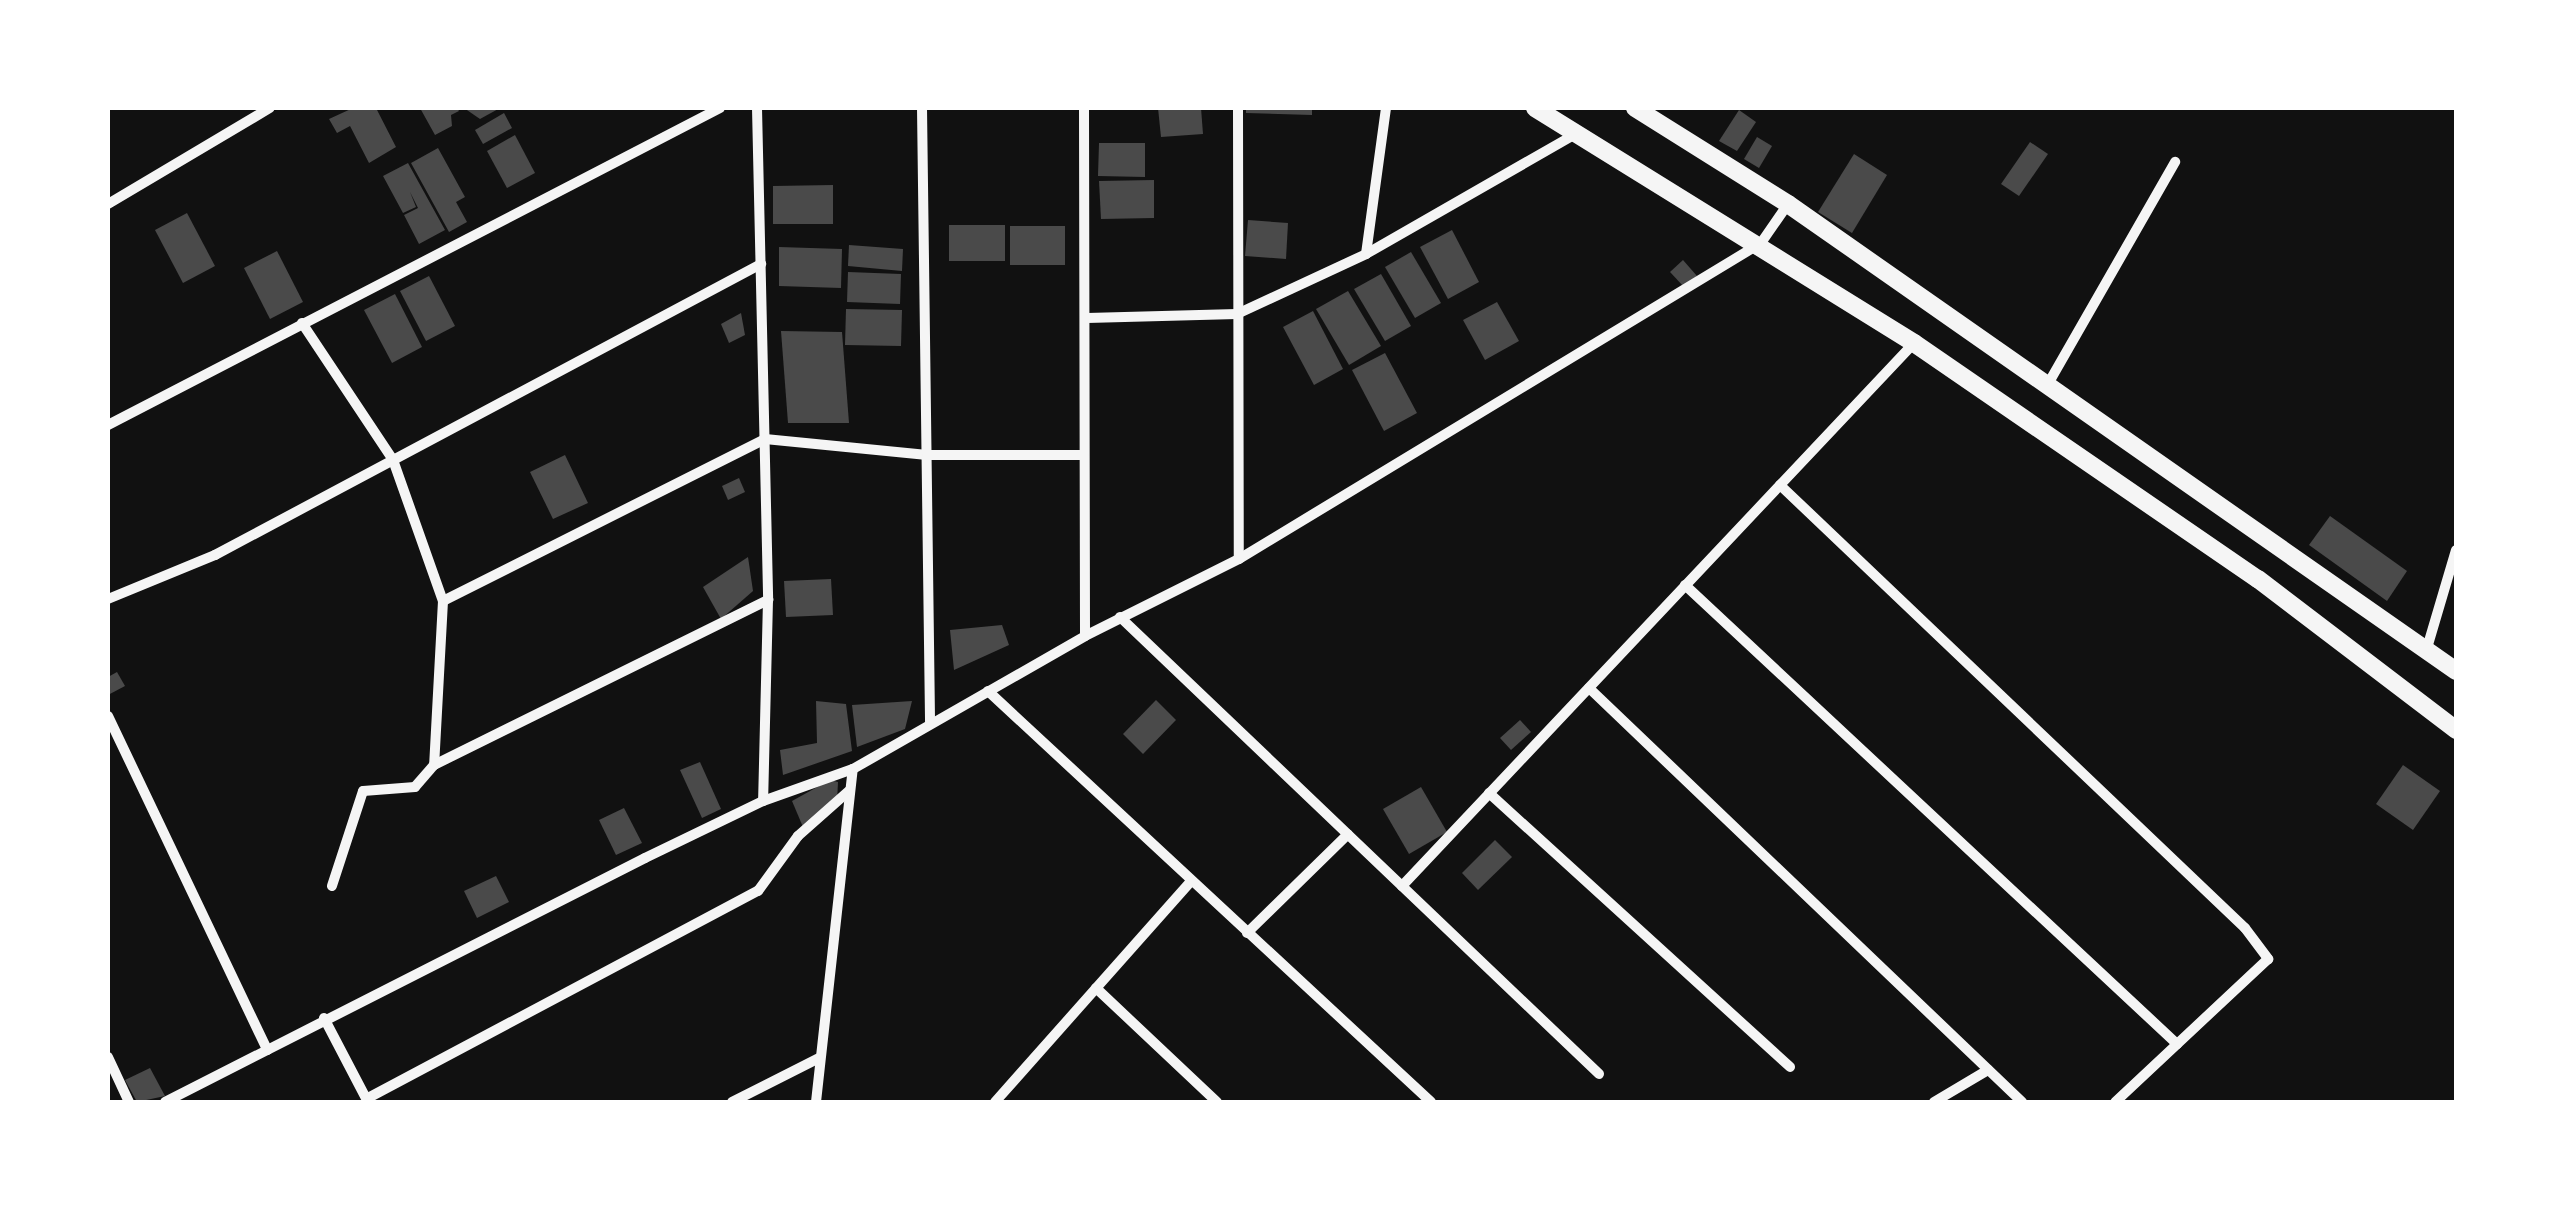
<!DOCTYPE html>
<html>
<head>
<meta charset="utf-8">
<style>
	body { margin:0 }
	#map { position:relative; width:2564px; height:1210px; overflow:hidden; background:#111; font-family:Mulish,sans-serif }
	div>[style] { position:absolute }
	.building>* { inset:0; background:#4a4a4a }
	.minor>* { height:10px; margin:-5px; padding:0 5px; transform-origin:5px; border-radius:5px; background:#f5f5f5 }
	.tertiary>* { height:18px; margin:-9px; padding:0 9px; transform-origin:9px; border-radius:9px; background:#f5f5f5 }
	span { translate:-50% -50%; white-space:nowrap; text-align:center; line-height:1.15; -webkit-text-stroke:9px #fff; paint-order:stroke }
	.frame { position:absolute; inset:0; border:110px solid #fff; pointer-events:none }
</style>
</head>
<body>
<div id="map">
	<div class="building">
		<div style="clip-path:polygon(353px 108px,376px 108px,396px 147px,369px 163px,350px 126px,337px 133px,329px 119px)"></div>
		<div style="clip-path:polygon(420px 108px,457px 108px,459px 111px,451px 115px,452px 126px,435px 135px)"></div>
		<div style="clip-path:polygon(464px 108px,500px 108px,480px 119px)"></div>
		<div style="clip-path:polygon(1158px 108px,1201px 108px,1203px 134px,1161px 137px)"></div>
		<div style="clip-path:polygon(1246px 108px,1312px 108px,1312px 115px,1246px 113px)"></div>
		<div style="clip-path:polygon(1739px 110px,1756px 122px,1737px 151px,1719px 141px)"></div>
		<div style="clip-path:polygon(504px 113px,512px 128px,483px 144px,475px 130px)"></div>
		<div style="clip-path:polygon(515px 135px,535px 173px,507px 188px,487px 151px)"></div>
		<div style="clip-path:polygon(1757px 137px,1772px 146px,1759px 168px,1744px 159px)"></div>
		<div style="clip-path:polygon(2030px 142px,2048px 154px,2019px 196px,2001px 184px)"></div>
		<div style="clip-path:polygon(1099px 143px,1145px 143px,1145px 177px,1098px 176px)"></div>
		<div style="clip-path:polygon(438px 148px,465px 197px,456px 202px,467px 222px,449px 232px,411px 163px)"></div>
		<div style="clip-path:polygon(1854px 154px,1887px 175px,1852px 233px,1818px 212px)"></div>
		<div style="clip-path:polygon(408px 163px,445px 230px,419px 244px,404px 215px,418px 208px,410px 192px,416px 207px,403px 213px,383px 176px)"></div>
		<div style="clip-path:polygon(1154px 180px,1154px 218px,1101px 219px,1099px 181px)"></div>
		<div style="clip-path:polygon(833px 185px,833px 224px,773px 224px,773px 186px)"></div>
		<div style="clip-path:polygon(187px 213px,215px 266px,183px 283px,155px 230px)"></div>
		<div style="clip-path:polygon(1248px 220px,1288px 223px,1286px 259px,1245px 256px)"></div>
		<div style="clip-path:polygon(949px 225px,1005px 225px,1005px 261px,949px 261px)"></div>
		<div style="clip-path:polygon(1010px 226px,1065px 226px,1065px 265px,1010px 265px)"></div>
		<div style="clip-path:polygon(1452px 230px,1479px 282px,1448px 299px,1420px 247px)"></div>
		<div style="clip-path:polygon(849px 245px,903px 249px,902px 271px,848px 266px)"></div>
		<div style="clip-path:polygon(779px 247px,842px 249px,841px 288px,779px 286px)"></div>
		<div style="clip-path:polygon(277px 251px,303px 302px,270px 319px,244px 268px)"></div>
		<div style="clip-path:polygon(1411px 252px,1441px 303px,1415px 318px,1385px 267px)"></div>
		<div style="clip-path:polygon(1683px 260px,1697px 276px,1684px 287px,1670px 272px)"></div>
		<div style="clip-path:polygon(848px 272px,901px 274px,900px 304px,847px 302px)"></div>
		<div style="clip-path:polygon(1381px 274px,1411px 326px,1385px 341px,1354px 289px)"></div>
		<div style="clip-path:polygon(429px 276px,455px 326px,426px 341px,400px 291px)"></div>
		<div style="clip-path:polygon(1348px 291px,1381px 346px,1349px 365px,1316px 309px)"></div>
		<div style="clip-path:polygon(395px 294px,422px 347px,392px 363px,364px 310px)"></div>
		<div style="clip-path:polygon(1497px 302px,1519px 341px,1485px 360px,1463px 320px)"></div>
		<div style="clip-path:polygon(846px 309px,902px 310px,901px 346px,845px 345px)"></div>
		<div style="clip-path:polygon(1313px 311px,1343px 369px,1314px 385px,1283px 327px)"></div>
		<div style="clip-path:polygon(741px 313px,745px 335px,729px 343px,721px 324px)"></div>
		<div style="clip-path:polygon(781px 331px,842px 332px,849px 423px,788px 423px)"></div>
		<div style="clip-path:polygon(1385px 353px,1417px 413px,1384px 431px,1352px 370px)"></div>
		<div style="clip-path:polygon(565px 455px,588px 503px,553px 519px,530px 472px)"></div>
		<div style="clip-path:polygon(739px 478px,745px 492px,728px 500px,722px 486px)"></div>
		<div style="clip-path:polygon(2330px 516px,2407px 571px,2387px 601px,2309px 545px)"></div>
		<div style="clip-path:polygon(748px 557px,753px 591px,721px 619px,703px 587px)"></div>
		<div style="clip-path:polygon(831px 579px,833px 615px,786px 617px,784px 581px)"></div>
		<div style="clip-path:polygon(1002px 625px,1009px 645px,954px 670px,950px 630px)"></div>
		<div style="clip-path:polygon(117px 672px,125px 686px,108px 695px,108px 677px)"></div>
		<div style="clip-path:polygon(1156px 700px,1176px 720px,1143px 754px,1123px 734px)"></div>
		<div style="clip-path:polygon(816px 701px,846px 704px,852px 751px,783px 775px,780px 750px,817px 743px)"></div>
		<div style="clip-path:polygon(912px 701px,905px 729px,857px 747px,852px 705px)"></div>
		<div style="clip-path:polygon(1520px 720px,1531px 732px,1511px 750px,1500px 738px)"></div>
		<div style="clip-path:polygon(700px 762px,721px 809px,702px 818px,680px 770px)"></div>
		<div style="clip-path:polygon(2403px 765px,2440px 791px,2413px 830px,2376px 804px)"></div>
		<div style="clip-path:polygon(830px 780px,838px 782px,837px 802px,803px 827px,792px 801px)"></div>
		<div style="clip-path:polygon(1421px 787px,1447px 832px,1409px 854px,1383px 809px)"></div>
		<div style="clip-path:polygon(624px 808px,642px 843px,616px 855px,599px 820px)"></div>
		<div style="clip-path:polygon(1495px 840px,1512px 857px,1478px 890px,1462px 873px)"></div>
		<div style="clip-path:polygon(496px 876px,509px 902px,477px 918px,464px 891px)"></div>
		<div style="clip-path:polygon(150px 1068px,165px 1096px,137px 1102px,125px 1080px)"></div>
	</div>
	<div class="minor">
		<div style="left:757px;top:108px;width:492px;rotate:88.7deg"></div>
		<div style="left:768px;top:600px;width:201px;rotate:91.4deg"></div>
		<div style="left:922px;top:108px;width:615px;rotate:89.25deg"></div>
		<div style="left:1084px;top:108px;width:528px;rotate:89.89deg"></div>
		<div style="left:1238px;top:108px;width:451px;rotate:89.9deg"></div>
		<div style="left:108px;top:204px;width:188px;rotate:-30.7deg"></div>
		<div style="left:1366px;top:254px;width:147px;rotate:-82.2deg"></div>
		<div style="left:1087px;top:318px;width:150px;rotate:-1.5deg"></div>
		<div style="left:1237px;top:314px;width:142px;rotate:-24.9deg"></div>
		<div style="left:1366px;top:254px;width:243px;rotate:-29.8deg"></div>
		<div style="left:302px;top:323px;width:164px;rotate:56.4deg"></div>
		<div style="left:393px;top:460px;width:150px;rotate:70.5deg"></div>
		<div style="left:443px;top:601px;width:164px;rotate:93.1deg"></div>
		<div style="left:434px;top:765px;width:29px;rotate:131deg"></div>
		<div style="left:415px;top:787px;width:52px;rotate:175.6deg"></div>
		<div style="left:363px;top:791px;width:100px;rotate:108.1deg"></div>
		<div style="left:2048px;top:384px;width:256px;rotate:-60.2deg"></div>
		<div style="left:108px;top:425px;width:689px;rotate:-27.38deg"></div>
		<div style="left:1780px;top:485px;width:642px;rotate:43.61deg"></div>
		<div style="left:2245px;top:928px;width:39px;rotate:53deg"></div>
		<div style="left:2268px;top:959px;width:209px;rotate:136.9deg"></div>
		<div style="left:1685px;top:585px;width:673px;rotate:43.01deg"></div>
		<div style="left:108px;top:599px;width:116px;rotate:-22.4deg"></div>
		<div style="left:215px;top:555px;width:619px;rotate:-28.06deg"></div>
		<div style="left:443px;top:601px;width:360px;rotate:-26.7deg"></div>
		<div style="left:765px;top:439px;width:163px;rotate:5.6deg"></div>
		<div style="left:927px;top:455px;width:157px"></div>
		<div style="left:1120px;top:617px;width:662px;rotate:43.65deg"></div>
		<div style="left:2427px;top:648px;width:102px;rotate:-73.5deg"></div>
		<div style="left:1589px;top:688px;width:599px;rotate:43.71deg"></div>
		<div style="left:988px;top:691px;width:604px;rotate:42.85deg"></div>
		<div style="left:108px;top:716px;width:370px;rotate:64.5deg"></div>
		<div style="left:434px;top:765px;width:373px;rotate:-26.3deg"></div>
		<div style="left:1489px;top:793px;width:407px;rotate:42.3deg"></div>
		<div style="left:1402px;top:886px;width:746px;rotate:-46.68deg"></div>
		<div style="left:1247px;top:933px;width:141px;rotate:-44.4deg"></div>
		<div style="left:1096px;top:988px;width:166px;rotate:43.3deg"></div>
		<div style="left:324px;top:1018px;width:95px;rotate:62.4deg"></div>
		<div style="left:108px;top:1057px;width:50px;rotate:65deg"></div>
		<div style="left:368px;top:1098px;width:442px;rotate:-28deg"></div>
		<div style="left:758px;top:891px;width:68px;rotate:-54deg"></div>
		<div style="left:798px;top:836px;width:69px;rotate:-41.5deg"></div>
		<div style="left:165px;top:1102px;width:538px;rotate:-26.95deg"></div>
		<div style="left:645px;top:858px;width:131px;rotate:-25.8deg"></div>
		<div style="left:763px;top:801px;width:96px;rotate:-19.6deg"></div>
		<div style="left:853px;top:769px;width:267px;rotate:-29.8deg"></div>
		<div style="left:1085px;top:636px;width:172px;rotate:-26.6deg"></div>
		<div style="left:1239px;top:559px;width:610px;rotate:-31.19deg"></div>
		<div style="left:1761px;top:243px;width:47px;rotate:-55.3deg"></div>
		<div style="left:732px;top:1102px;width:97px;rotate:-26.8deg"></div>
		<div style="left:816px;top:1102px;width:335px;rotate:-83.7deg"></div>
		<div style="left:995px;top:1102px;width:295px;rotate:-48.4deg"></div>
		<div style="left:1934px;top:1102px;width:63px;rotate:-30.7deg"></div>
	</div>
	<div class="tertiary">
		<div style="left:1535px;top:108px;width:446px;rotate:31.8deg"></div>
		<div style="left:1914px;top:343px;width:417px;rotate:34.5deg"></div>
		<div style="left:2258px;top:579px;width:249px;rotate:37.3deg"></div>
		<div style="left:1635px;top:108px;width:181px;rotate:32.1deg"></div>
		<div style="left:1788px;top:204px;width:815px;rotate:34.96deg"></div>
	</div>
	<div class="frame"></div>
</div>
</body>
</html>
